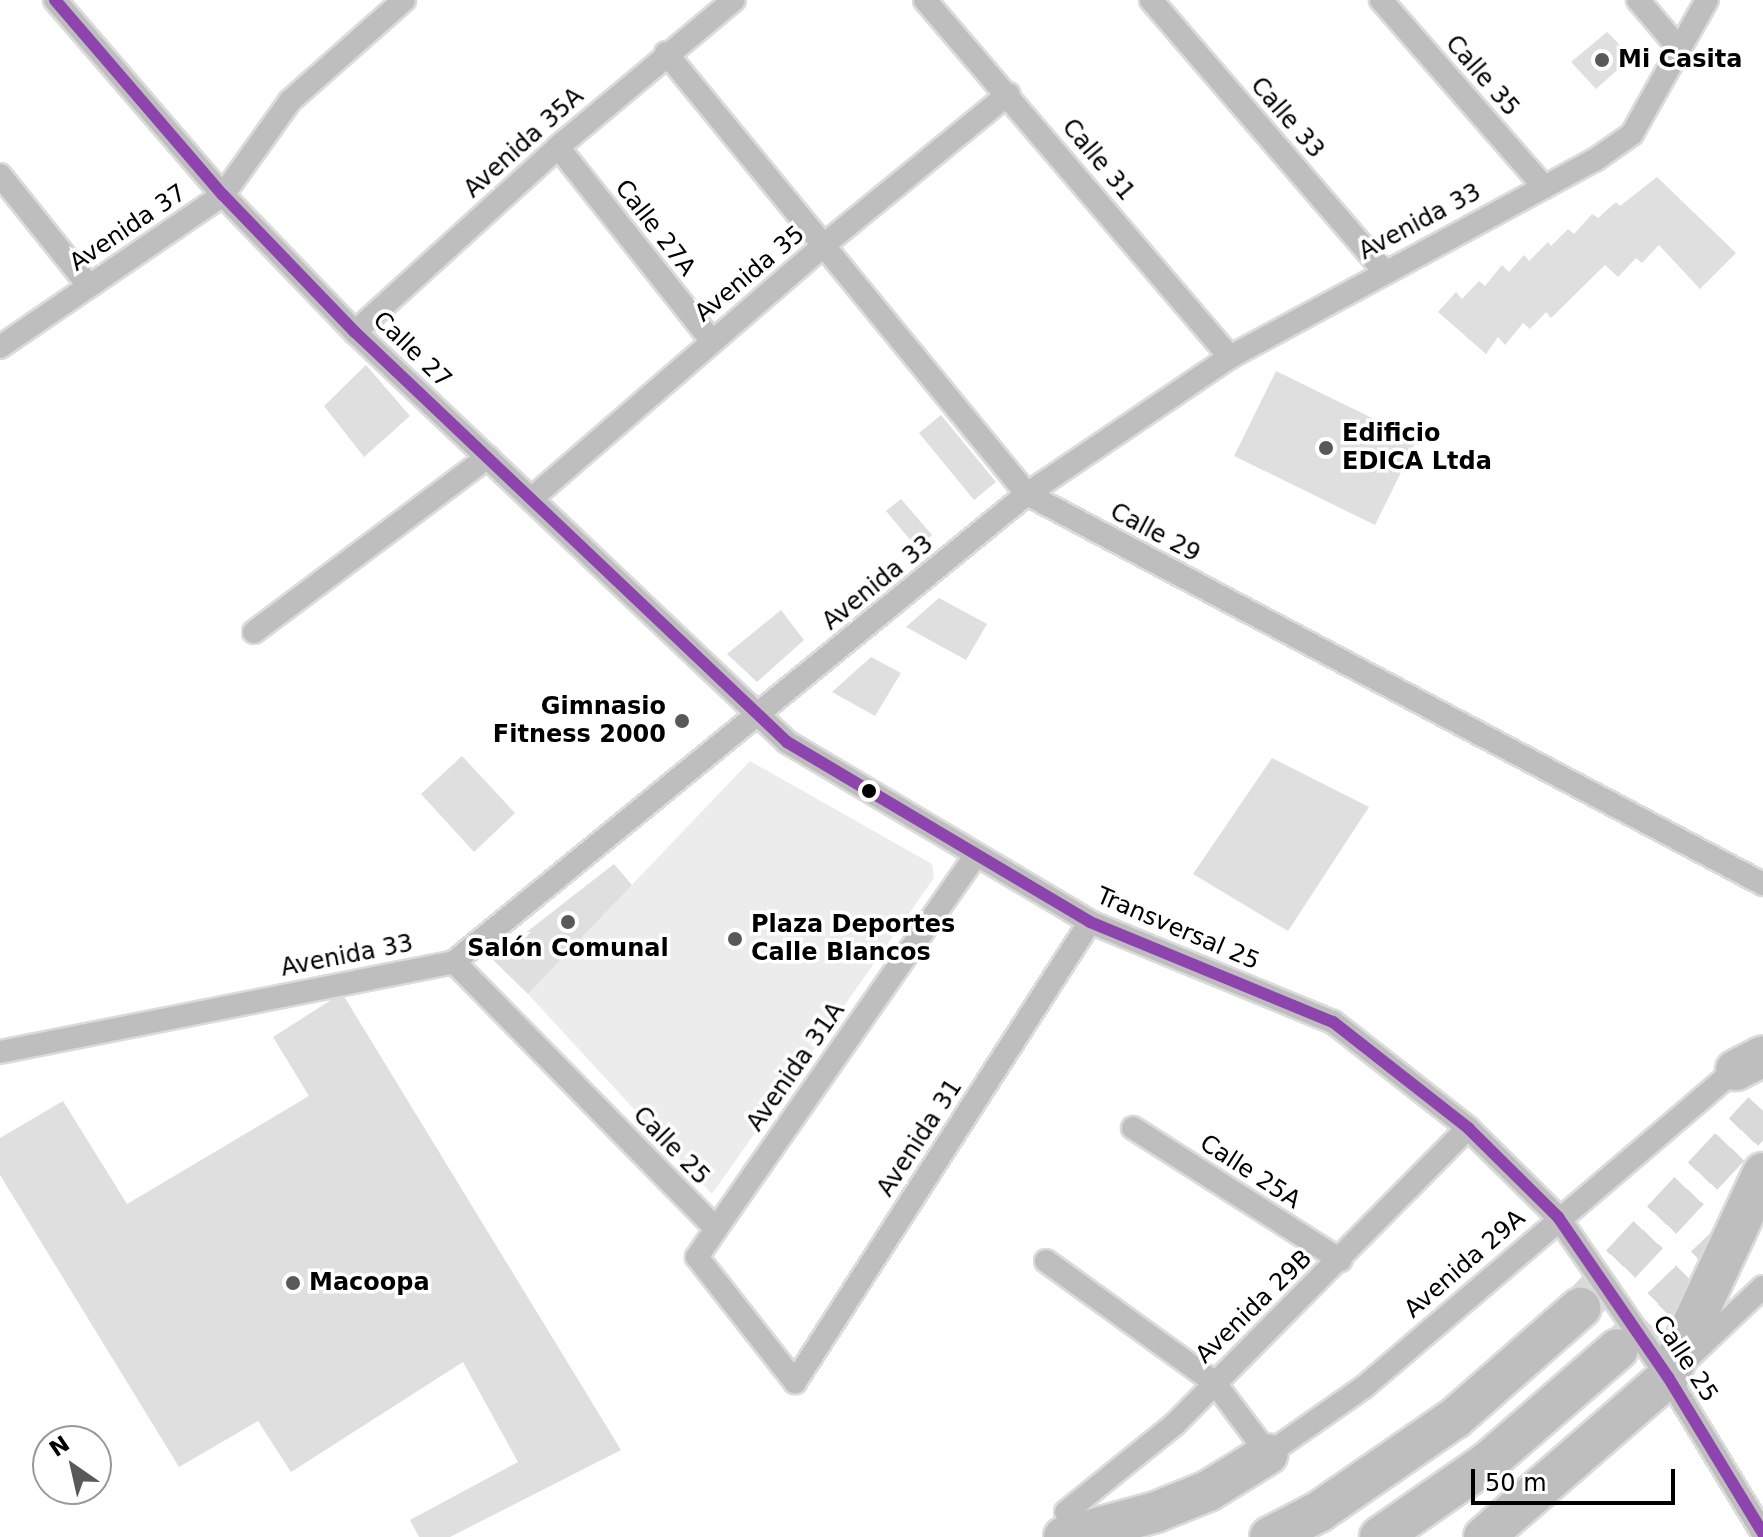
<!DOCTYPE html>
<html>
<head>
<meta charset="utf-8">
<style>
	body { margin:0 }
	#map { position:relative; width:1763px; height:1537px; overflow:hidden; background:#fff; font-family:"DejaVu Sans",sans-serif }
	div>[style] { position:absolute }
	.green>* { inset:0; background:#ececec }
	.building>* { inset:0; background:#dfdfdf }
	.highway-tunnel>* { height:40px; margin-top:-20px; transform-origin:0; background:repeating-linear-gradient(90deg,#d9d9d9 0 40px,transparent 0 60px) }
	.roads { filter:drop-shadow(2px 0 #dbdbdb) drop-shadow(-2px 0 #dbdbdb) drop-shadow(0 2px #dbdbdb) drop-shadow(0 -2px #dbdbdb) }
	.street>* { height:22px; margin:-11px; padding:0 11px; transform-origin:11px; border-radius:11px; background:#bebebe }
	.highway>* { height:40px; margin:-20px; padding:0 20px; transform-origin:20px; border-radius:20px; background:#bebebe }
	.bus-1>* { height:12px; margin:-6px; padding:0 6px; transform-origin:6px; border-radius:6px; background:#8e44ad }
	.dots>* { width:22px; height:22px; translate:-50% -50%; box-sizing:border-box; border:4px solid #fff; border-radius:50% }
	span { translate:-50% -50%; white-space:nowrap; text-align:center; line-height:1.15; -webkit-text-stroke:7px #fff; paint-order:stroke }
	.poi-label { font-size:24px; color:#000; font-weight:700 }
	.left { translate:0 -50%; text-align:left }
	.right { translate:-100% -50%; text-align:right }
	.street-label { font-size:24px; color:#000 }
	.north { position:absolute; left:32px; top:1425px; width:80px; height:80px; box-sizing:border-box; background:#fff; border:2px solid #999; border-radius:50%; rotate:326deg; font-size:22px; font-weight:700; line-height:32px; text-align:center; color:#000 }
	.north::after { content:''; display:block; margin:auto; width:28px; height:36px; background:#595959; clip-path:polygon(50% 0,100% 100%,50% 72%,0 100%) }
	.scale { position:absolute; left:1471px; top:1469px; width:204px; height:36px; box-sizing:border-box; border:4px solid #000; border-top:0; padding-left:10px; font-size:24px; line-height:28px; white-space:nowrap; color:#000; -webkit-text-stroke:6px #fff; paint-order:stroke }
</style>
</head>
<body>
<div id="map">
	<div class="green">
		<div style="clip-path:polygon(750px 761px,932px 864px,934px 878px,712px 1194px,528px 994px)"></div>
	</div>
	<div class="building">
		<div style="clip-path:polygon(1607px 32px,1632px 57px,1596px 89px,1571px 62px)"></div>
		<div style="clip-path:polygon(1657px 177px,1736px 253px,1700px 289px,1659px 245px,1642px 263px,1636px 258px,1618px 277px,1605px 265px,1551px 318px,1546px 312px,1530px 329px,1523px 323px,1505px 345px,1498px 337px,1486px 354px,1438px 312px,1456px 292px,1462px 299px,1479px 281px,1485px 286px,1502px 265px,1509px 272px,1524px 255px,1529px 261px,1548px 242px,1551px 246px,1568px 229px,1574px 234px,1592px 214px,1598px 218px,1616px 202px,1620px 206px)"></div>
		<div style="clip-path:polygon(366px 365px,410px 416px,364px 457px,324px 406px)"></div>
		<div style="clip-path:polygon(1276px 371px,1417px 440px,1375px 525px,1234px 456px)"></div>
		<div style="clip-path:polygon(941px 415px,996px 482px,974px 500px,919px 433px)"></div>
		<div style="clip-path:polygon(901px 499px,932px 535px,917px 548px,886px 511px)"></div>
		<div style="clip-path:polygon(939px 598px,987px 624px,966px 660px,906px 627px)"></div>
		<div style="clip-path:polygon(781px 610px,804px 640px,757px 682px,727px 654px)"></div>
		<div style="clip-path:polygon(871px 657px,901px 673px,875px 716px,832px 692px)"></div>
		<div style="clip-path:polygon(462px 756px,515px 813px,474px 852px,421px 794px)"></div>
		<div style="clip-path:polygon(1272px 758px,1369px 807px,1288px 931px,1193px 874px)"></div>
		<div style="clip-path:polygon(614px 864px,632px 885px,528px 994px,492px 959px)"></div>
		<div style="clip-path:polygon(342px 993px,621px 1450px,450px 1537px,419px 1537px,410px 1520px,518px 1462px,463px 1362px,291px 1472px,258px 1421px,179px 1467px,0 1175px,0 1138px,63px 1101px,127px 1204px,309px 1096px,273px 1037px)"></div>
	</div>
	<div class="highway-tunnel">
		<div style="left:1580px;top:1308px;width:269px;rotate:-47.1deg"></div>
		<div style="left:1618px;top:1349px;width:152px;rotate:-43.7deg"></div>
	</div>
	<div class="roads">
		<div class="street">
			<div style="left:55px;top:0;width:257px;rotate:49.3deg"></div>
			<div style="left:223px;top:195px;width:190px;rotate:46.1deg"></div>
			<div style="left:355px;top:332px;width:596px;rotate:43.5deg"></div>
			<div style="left:787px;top:742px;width:352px;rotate:30.7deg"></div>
			<div style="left:1090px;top:922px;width:263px;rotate:22.4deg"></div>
			<div style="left:1333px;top:1022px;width:172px;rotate:38.1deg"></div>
			<div style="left:1468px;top:1128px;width:127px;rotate:44.7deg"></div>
			<div style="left:1558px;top:1217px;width:194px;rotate:55.5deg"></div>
			<div style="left:1668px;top:1377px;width:183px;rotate:58.7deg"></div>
			<div style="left:925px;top:0;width:470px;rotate:49.5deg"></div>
			<div style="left:1151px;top:0;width:357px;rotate:49.3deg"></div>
			<div style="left:1381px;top:0;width:248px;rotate:48.9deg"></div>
			<div style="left:1638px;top:0;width:62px;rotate:49.6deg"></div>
			<div style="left:666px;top:53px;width:570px;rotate:50.7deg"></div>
			<div style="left:1027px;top:494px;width:833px;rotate:27.92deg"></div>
			<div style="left:558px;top:147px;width:248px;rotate:51.6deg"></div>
			<div style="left:0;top:175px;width:142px;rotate:51.3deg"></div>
			<div style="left:355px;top:332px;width:275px;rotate:-42.3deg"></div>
			<div style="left:558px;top:147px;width:229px;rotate:-39.9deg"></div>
			<div style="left:0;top:347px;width:270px;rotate:-34.3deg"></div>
			<div style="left:223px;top:195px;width:115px;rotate:-54.5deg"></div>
			<div style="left:290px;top:101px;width:152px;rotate:-41.5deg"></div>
			<div style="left:531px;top:499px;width:389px;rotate:-40.9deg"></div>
			<div style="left:825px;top:244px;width:237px;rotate:-39.3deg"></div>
			<div style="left:254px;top:632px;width:292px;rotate:-36.8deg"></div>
			<div style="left:454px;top:962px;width:374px;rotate:45.5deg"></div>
			<div style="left:716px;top:1229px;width:34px;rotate:124deg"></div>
			<div style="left:697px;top:1257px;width:159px;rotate:51.9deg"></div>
			<div style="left:795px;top:1382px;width:546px;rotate:-57.33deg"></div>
			<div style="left:0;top:1052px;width:463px;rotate:-11.2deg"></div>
			<div style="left:454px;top:962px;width:740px;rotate:-39.24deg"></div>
			<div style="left:1027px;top:494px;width:245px;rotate:-34deg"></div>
			<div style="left:1230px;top:357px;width:415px;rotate:-28.4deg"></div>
			<div style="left:1595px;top:160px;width:45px;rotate:-35.1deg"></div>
			<div style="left:1632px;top:134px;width:154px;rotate:-60.8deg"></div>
			<div style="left:1133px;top:1128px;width:246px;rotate:32.5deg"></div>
			<div style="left:716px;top:1229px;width:454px;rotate:-55.2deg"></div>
			<div style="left:1046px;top:1261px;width:207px;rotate:35.8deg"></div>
			<div style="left:1214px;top:1382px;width:90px;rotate:53.1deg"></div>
			<div style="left:1268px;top:1454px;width:117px;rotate:-34.9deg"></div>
			<div style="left:1364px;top:1387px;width:497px;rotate:-40.5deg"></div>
			<div style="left:1686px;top:1360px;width:106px;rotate:-43.5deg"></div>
			<div style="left:1066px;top:1512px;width:140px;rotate:-38.9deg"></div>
			<div style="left:1175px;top:1424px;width:416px;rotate:-45.3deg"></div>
		</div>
		<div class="highway">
			<div style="left:1736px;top:1070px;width:30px;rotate:-27deg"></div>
			<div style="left:1064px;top:1537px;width:95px;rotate:-15.2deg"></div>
			<div style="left:1156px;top:1512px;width:56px;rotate:-22deg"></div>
			<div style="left:1208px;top:1491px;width:70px;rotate:-31.7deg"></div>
			<div style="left:1270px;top:1537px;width:56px;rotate:-27.5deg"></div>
			<div style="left:1320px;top:1511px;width:164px;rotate:-34.6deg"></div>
			<div style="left:1455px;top:1418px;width:167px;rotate:-41.3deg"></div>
			<div style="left:1380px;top:1537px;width:131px;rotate:-34.8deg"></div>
			<div style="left:1488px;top:1462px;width:172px;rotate:-41deg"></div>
			<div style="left:1484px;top:1537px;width:244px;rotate:-41deg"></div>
			<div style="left:1668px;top:1377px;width:225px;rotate:-65deg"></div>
		</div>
	</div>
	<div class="bus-1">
		<div style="left:55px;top:0;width:257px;rotate:49.3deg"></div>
		<div style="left:223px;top:195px;width:190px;rotate:46.1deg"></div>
		<div style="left:355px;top:332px;width:596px;rotate:43.5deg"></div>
		<div style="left:787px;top:742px;width:352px;rotate:30.7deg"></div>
		<div style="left:1090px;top:922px;width:263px;rotate:22.4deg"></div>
		<div style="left:1333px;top:1022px;width:172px;rotate:38.1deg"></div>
		<div style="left:1468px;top:1128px;width:127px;rotate:44.7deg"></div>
		<div style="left:1558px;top:1217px;width:194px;rotate:55.5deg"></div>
		<div style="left:1668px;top:1377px;width:183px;rotate:58.7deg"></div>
	</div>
	<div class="dots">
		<div style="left:1602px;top:60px;background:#595959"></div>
		<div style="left:1326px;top:448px;background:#595959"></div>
		<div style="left:682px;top:721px;background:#595959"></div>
		<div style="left:869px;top:791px;background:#000"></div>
		<div style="left:568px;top:922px;background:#595959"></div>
		<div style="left:735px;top:939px;background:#595959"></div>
		<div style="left:293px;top:1283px;background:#595959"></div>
	</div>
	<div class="poi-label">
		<span class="left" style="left:1618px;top:60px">Mi Casita</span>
		<span class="left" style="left:1342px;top:448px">Edificio<br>EDICA Ltda</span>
		<span class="right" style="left:666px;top:721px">Gimnasio<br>Fitness 2000</span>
		<span class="left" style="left:751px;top:939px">Plaza Deportes<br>Calle Blancos</span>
		<span style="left:568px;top:949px">Salón Comunal</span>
		<span class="left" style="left:309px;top:1283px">Macoopa</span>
	</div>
	<div class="street-label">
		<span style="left:1482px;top:76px;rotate:49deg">Calle 35</span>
		<span style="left:1287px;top:118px;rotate:49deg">Calle 33</span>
		<span style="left:524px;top:143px;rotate:-42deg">Avenida 35A</span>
		<span style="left:1098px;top:160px;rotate:50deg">Calle 31</span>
		<span style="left:1420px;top:222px;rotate:-28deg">Avenida 33</span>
		<span style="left:128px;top:228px;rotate:-34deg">Avenida 37</span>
		<span style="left:655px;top:228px;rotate:52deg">Calle 27A</span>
		<span style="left:750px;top:274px;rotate:-40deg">Avenida 35</span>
		<span style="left:412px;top:350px;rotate:44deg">Calle 27</span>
		<span style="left:1155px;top:533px;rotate:28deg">Calle 29</span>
		<span style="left:878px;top:583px;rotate:-39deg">Avenida 33</span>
		<span style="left:1178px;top:929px;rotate:23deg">Transversal 25</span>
		<span style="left:347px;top:956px;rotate:-11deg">Avenida 33</span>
		<span style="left:796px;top:1067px;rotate:-55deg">Avenida 31A</span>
		<span style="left:920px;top:1138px;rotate:-57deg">Avenida 31</span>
		<span style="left:671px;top:1146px;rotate:46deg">Calle 25</span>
		<span style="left:1250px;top:1172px;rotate:33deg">Calle 25A</span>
		<span style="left:1465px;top:1264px;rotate:-41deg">Avenida 29A</span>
		<span style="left:1254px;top:1307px;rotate:-44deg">Avenida 29B</span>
		<span style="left:1685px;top:1359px;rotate:57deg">Calle 25</span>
	</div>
	<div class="north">N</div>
	<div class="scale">50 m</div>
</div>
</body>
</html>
